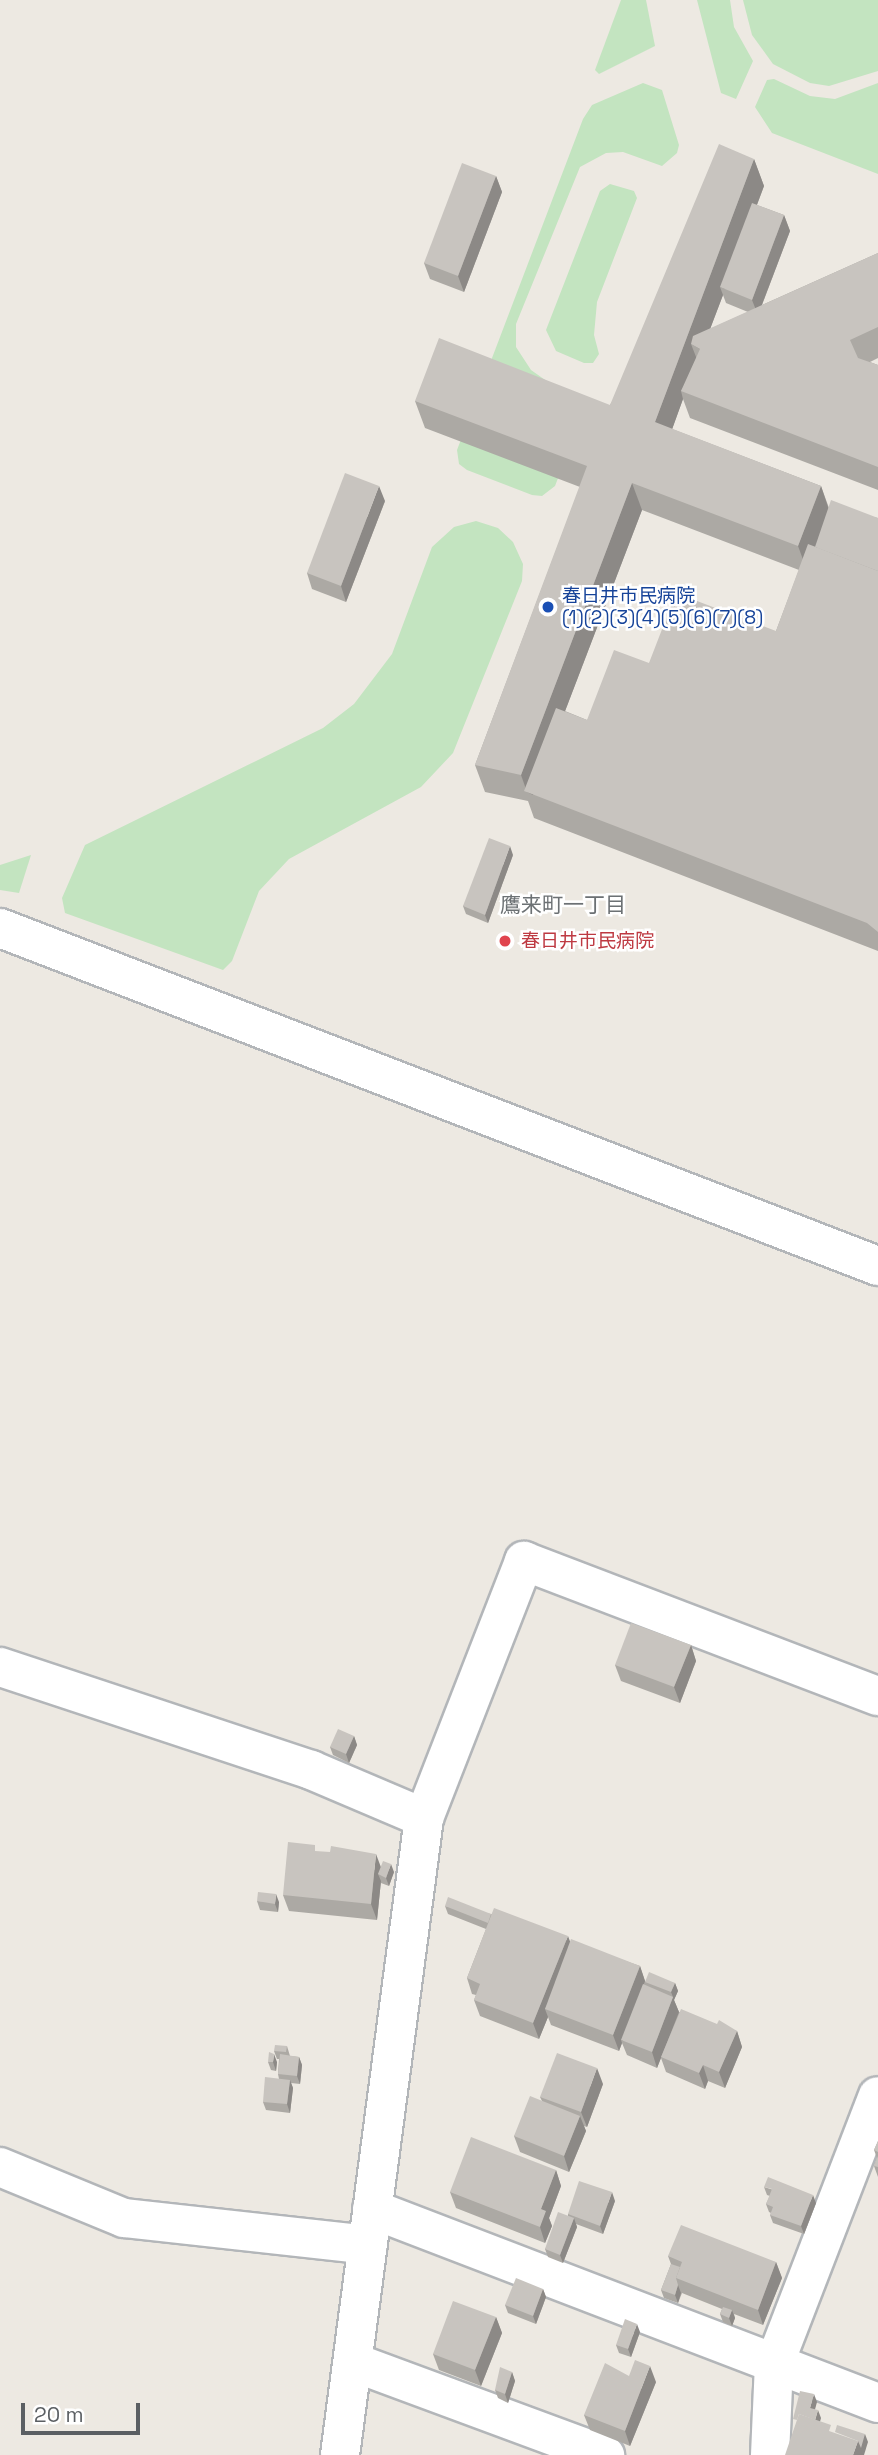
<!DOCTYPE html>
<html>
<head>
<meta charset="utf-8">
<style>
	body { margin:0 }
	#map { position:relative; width:878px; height:2455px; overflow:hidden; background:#ede9e2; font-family:"Space Grotesk","Noto Sans JP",sans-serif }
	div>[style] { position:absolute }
	.green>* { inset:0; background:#c3e4c0 }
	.roads { filter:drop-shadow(2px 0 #b3b6b9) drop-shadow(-2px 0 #b3b6b9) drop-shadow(0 2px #b3b6b9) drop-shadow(0 -2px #b3b6b9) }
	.minor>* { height:38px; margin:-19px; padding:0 19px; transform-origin:19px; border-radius:19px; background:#fff }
	.tertiary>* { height:38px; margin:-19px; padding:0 19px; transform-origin:19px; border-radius:19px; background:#fff }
	.wall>* { inset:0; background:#aca9a4 }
	.shaded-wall>* { inset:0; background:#8c8986 }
	.building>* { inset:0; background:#c8c4bf }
	.dots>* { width:19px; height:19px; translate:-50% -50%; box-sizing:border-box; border:4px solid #fff; border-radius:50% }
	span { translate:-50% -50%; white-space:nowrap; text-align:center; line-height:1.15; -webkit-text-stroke:5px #fff; paint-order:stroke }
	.transit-label { font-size:19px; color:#164399 }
	.left { translate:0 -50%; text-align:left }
	.health-label { font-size:19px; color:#be3a42 }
	.neighbourhood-label { font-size:21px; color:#6c7174 }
	.scale { position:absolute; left:21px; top:2403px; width:119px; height:32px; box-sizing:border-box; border:4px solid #5b5f63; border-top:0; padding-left:9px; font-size:21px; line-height:24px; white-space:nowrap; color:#5b5f63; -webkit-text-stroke:5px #fff; paint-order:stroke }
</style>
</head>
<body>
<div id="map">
	<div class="green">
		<div style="clip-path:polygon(621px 0,646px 0,655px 46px,599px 74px,595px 70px)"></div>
		<div style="clip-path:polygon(697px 0,730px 0,734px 27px,753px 61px,736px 99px,721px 93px)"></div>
		<div style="clip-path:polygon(743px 0,878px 0,878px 71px,829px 86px,810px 83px,773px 64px,752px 35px)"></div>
		<div style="clip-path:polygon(774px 79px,810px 96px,835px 99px,878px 83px,878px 174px,772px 133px,755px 107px,767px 80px)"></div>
		<div style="clip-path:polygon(643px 83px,662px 90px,679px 145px,677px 153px,662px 166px,623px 152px,606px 153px,580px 167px,516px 324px,516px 347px,531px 370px,585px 408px,555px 486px,542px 496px,532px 495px,467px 470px,459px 464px,457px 450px,583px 119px,592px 105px)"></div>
		<div style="clip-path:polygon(610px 184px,634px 191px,637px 198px,597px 302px,594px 335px,599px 354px,593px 363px,584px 363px,556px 351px,546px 330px,600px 191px)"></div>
		<div style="clip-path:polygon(476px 521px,498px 528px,513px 542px,523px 564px,522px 581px,453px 753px,421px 787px,289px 859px,259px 891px,232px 961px,223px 970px,65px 913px,62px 898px,85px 845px,323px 728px,354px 704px,392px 654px,432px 547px,454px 527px)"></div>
		<div style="clip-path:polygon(31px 855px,19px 893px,0 890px,0 865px)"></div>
	</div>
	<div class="roads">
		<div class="minor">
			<div style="left:0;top:1667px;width:328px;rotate:18.3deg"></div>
			<div style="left:311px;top:1770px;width:123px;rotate:23deg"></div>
			<div style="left:0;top:2167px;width:134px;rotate:22.4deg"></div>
			<div style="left:124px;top:2218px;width:245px;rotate:6.3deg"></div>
			<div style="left:372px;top:2209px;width:542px;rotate:20.98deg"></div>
			<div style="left:353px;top:2362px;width:269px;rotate:20.3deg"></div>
			<div style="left:340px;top:2455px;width:643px;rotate:-82.49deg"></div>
			<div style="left:424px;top:1818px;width:276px;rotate:-68.7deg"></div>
			<div style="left:524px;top:1561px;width:379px;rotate:20.9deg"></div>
			<div style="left:770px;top:2455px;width:90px;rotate:-87.5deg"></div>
			<div style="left:774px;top:2365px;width:288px;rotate:-68.9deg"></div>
		</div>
		<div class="tertiary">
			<div style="left:0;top:928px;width:941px;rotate:21.06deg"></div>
		</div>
	</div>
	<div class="wall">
		<div style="clip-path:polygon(evenodd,754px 159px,764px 186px,757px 205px,784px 215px,790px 231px,762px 305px,878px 253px,878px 358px,870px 362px,878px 365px,878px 490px,690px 418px,683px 399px,672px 429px,821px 486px,829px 508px,878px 518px,878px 951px,534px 818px,528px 801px,485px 792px,475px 765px,580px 487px,425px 428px,415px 401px,610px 405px,754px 159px,723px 295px,726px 303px,748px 312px,710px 329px,723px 295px,754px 159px,642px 510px,799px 570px,776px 631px,649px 663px,587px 720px,565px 711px,642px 510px)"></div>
		<div style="clip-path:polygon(496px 176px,502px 192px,464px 292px,430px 279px,424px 263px)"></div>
		<div style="clip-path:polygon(385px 501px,346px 602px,312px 589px,307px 573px)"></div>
		<div style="clip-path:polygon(513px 855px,488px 923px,466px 914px,463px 906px)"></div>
		<div style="clip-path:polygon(691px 1645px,696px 1661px,680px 1703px,621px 1681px,615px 1665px)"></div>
		<div style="clip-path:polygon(354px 1736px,357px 1745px,349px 1763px,333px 1755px,330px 1747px)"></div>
		<div style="clip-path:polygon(381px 1868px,394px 1872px,389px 1886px,381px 1883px,381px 1881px,377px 1920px,289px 1911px,283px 1895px)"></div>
		<div style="clip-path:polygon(257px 1901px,279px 1902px,278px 1912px,260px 1910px)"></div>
		<div style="clip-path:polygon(445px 1906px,491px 1914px,640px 1966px,645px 1981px,675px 1983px,678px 1991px,674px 2000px,679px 2012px,737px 2031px,742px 2047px,725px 2088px,708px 2081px,705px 2089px,666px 2072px,661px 2058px,657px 2068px,627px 2055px,622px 2043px,619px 2051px,551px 2025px,548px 2017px,539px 2039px,480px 2016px,474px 2000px,476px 1995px,472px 1994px,467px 1978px,486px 1929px,448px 1914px)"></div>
		<div style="clip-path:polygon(287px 2046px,290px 2056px,299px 2057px,302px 2065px,300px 2084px,291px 2083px,293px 2088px,290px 2113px,266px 2110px,263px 2102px,279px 2079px,278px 2074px,279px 2059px,277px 2059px,274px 2051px)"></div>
		<div style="clip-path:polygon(268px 2062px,277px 2062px,276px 2071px,271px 2070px)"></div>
		<div style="clip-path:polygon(603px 2084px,587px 2127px,584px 2126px,586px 2131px,569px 2172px,520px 2152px,514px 2136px,542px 2101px,540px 2097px)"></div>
		<div style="clip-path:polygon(878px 2141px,878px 2177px,874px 2166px,877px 2158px,874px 2150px)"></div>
		<div style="clip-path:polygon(556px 2170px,561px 2186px,549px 2218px,552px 2226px,545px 2243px,456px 2208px,450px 2192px)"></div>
		<div style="clip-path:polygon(764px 2187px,816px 2203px,804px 2234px,773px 2223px,770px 2215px,771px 2213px,769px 2212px,766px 2204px,770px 2196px,767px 2195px)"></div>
		<div style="clip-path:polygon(615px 2201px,603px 2234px,576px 2224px,577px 2227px,563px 2263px,548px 2257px,545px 2249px,568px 2216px,568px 2214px)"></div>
		<div style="clip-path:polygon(668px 2256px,776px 2262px,782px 2278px,763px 2325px,734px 2314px,735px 2318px,732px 2326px,723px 2322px,720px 2314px,722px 2309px,682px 2293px,678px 2303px,664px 2298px,661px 2290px,671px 2264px)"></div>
		<div style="clip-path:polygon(543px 2289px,546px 2297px,536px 2324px,508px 2313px,505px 2305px)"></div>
		<div style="clip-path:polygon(496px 2317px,502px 2333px,481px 2386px,439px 2370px,433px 2354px)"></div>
		<div style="clip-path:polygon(640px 2332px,631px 2357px,619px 2353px,616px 2345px)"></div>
		<div style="clip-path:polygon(512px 2372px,515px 2381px,508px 2403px,498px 2398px,495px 2390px)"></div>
		<div style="clip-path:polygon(656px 2382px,630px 2446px,590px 2430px,584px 2415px)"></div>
	</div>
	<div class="shaded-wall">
		<div style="clip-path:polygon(754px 159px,764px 186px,725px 289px,720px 287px,723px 295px,701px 353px,700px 349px,691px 344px,698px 362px,681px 391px,683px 399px,665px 449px,655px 422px)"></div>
		<div style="clip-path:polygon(496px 176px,502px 192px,464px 292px,458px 276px)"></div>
		<div style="clip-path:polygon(784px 215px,790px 231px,758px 315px,752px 300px)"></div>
		<div style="clip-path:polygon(632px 483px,642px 510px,533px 795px,527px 792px,521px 775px)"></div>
		<div style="clip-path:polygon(379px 486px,385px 501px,346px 602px,341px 586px)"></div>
		<div style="clip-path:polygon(821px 486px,830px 513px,808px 573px,798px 546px)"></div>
		<div style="clip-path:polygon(510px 846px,513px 855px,488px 923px,485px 915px)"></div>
		<div style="clip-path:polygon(691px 1645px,696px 1661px,680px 1703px,674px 1687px)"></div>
		<div style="clip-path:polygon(354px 1736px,357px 1745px,349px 1763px,346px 1754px)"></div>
		<div style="clip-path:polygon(376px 1854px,382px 1870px,378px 1874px,381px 1881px,377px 1920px,371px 1904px)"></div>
		<div style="clip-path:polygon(391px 1864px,394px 1872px,389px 1886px,386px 1878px)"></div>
		<div style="clip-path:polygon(276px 1894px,279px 1902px,278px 1912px,275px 1904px)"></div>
		<div style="clip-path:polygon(568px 1936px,574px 1952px,545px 2009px,548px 2017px,539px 2039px,533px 2023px)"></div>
		<div style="clip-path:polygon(640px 1966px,645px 1981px,623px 2041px,621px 2040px,622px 2043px,619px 2051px,613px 2035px)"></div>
		<div style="clip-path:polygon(675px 1983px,678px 1991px,674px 2000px,679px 2012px,657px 2068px,652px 2052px,673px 1997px,671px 1992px)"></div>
		<div style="clip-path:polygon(737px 2031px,742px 2047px,725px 2088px,719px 2072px)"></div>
		<div style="clip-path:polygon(274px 2054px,277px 2062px,276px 2071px,273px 2062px)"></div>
		<div style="clip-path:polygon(299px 2057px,302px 2065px,300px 2084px,297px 2076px)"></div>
		<div style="clip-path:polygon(703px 2065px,708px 2081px,705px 2089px,699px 2073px)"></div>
		<div style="clip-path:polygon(597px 2068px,603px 2084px,587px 2127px,581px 2112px)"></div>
		<div style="clip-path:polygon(290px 2080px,293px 2088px,290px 2113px,287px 2104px)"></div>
		<div style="clip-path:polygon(580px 2116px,586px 2131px,569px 2172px,564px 2156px)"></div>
		<div style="clip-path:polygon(556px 2170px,561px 2186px,549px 2218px,552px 2226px,545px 2243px,540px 2227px,541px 2209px)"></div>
		<div style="clip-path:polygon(612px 2192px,615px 2201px,603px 2234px,600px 2226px)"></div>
		<div style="clip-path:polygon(813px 2195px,816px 2203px,804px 2234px,801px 2226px)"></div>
		<div style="clip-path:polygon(574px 2218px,577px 2227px,563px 2263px,560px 2255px)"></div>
		<div style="clip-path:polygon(776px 2262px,782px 2278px,763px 2325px,758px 2310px)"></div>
		<div style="clip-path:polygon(678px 2285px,681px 2293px,678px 2303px,675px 2295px)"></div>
		<div style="clip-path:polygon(543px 2289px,546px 2297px,536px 2324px,533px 2316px)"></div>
		<div style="clip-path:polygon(732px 2310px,735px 2318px,732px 2326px,729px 2318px)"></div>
		<div style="clip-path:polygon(496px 2317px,502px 2333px,481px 2386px,475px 2370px)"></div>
		<div style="clip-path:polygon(637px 2324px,640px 2332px,631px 2357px,628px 2349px)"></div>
		<div style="clip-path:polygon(650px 2366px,656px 2382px,630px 2446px,625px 2431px)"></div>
		<div style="clip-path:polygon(512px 2372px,515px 2381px,508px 2403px,505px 2394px)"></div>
		<div style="clip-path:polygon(814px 2394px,817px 2402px,813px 2417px,810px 2408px)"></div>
		<div style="clip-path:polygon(818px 2410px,821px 2418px,817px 2433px,814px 2424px)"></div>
		<div style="clip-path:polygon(865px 2434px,868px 2442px,864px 2455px,853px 2455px,858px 2441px)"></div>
	</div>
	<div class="building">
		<div style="clip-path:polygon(719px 144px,754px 159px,655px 422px,821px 486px,798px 546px,632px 483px,521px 775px,475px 765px,587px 466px,415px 401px,439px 338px,610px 405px)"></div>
		<div style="clip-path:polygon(462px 163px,496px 176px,458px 276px,424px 263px)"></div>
		<div style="clip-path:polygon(752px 203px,784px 215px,752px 300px,720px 287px)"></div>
		<div style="clip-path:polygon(878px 253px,878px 327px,850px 340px,858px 358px,878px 365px,878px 467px,681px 391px,700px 349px,691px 344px,693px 336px)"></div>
		<div style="clip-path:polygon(345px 473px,379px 486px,341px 586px,307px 573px)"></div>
		<div style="clip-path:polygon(831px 500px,878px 518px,878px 571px,815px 547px)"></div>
		<div style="clip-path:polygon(808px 544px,878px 571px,878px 932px,867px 923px,524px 791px,556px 708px,587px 720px,614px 650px,649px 663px,676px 593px,776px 631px)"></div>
		<div style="clip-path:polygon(489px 838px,510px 846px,485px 915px,463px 906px)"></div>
		<div style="clip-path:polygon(631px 1623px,691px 1645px,674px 1687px,615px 1665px)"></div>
		<div style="clip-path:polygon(338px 1729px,354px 1736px,346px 1754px,330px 1747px)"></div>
		<div style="clip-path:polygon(288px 1842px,315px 1845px,315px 1851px,330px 1852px,331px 1846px,376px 1854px,371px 1904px,283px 1895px)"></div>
		<div style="clip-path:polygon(383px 1861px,391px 1864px,386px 1878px,378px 1874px)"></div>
		<div style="clip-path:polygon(258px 1892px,276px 1894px,275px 1904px,257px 1901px)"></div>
		<div style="clip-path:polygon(448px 1897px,491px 1914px,488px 1923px,445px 1906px)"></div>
		<div style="clip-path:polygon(494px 1908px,568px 1936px,533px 2023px,474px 2000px,480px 1984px,467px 1978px)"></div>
		<div style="clip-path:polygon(571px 1939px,640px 1966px,613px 2035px,545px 2009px)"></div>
		<div style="clip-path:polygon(649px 1972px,675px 1983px,671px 1992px,645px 1982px)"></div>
		<div style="clip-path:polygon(643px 1984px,673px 1997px,652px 2052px,621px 2040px)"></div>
		<div style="clip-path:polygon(681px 2009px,717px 2024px,719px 2020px,737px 2031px,719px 2072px,703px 2065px,699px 2073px,661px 2057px)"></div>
		<div style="clip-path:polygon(275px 2045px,287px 2046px,286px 2052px,274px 2051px)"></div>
		<div style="clip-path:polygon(269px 2052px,274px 2054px,273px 2062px,268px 2062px)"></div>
		<div style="clip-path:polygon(557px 2053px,597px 2068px,581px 2112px,540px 2097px)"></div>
		<div style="clip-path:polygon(280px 2054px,299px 2057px,297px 2076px,278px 2074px)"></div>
		<div style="clip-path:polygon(265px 2077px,290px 2080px,287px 2104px,263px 2102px)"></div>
		<div style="clip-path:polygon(530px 2096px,580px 2116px,564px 2156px,514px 2136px)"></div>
		<div style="clip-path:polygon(471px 2137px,556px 2170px,541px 2209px,546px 2211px,540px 2227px,450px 2192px)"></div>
		<div style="clip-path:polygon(878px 2141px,878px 2152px,874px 2150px)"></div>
		<div style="clip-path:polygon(878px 2156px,878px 2167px,874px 2166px)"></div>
		<div style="clip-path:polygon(768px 2177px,813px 2195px,801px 2226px,770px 2215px,773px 2207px,766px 2204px,772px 2189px,764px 2187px)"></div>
		<div style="clip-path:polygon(579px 2181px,612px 2192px,600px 2226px,568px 2214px)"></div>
		<div style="clip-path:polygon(558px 2212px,574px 2218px,560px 2255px,545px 2249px)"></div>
		<div style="clip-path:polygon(681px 2225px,776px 2262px,758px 2310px,676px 2278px,682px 2262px,668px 2256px)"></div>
		<div style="clip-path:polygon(671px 2264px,680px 2267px,676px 2278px,678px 2285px,675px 2295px,661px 2290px)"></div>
		<div style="clip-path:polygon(516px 2278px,543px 2289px,533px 2316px,505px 2305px)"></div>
		<div style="clip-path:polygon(453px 2301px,496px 2317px,475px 2370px,433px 2354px)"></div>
		<div style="clip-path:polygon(723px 2307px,732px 2310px,729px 2318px,720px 2314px)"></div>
		<div style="clip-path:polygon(625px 2319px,637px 2324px,628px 2349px,616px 2345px)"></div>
		<div style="clip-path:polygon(635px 2360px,650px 2366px,625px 2431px,584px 2415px,605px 2363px,629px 2376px)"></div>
		<div style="clip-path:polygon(500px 2367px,512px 2372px,505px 2394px,495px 2390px)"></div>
		<div style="clip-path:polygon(800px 2391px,814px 2394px,810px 2408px,818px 2410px,815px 2420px,799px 2414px,797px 2420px,793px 2419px)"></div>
		<div style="clip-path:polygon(799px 2414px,831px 2425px,829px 2431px,858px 2441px,853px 2455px,785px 2455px)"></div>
		<div style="clip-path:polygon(837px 2425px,865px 2434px,861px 2448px,858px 2441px,835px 2432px)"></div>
	</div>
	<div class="dots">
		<div style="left:548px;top:607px;background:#1a4fb4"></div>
		<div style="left:505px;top:941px;background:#e0444e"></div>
	</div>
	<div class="transit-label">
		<span class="left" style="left:562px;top:607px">春日井市民病院<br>(1)(2)(3)(4)(5)(6)(7)(8)</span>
	</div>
	<div class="health-label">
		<span class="left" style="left:521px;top:941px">春日井市民病院</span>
	</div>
	<div class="neighbourhood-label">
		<span style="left:563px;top:905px">鷹来町一丁目</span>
	</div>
	<div class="scale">20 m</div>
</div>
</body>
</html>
